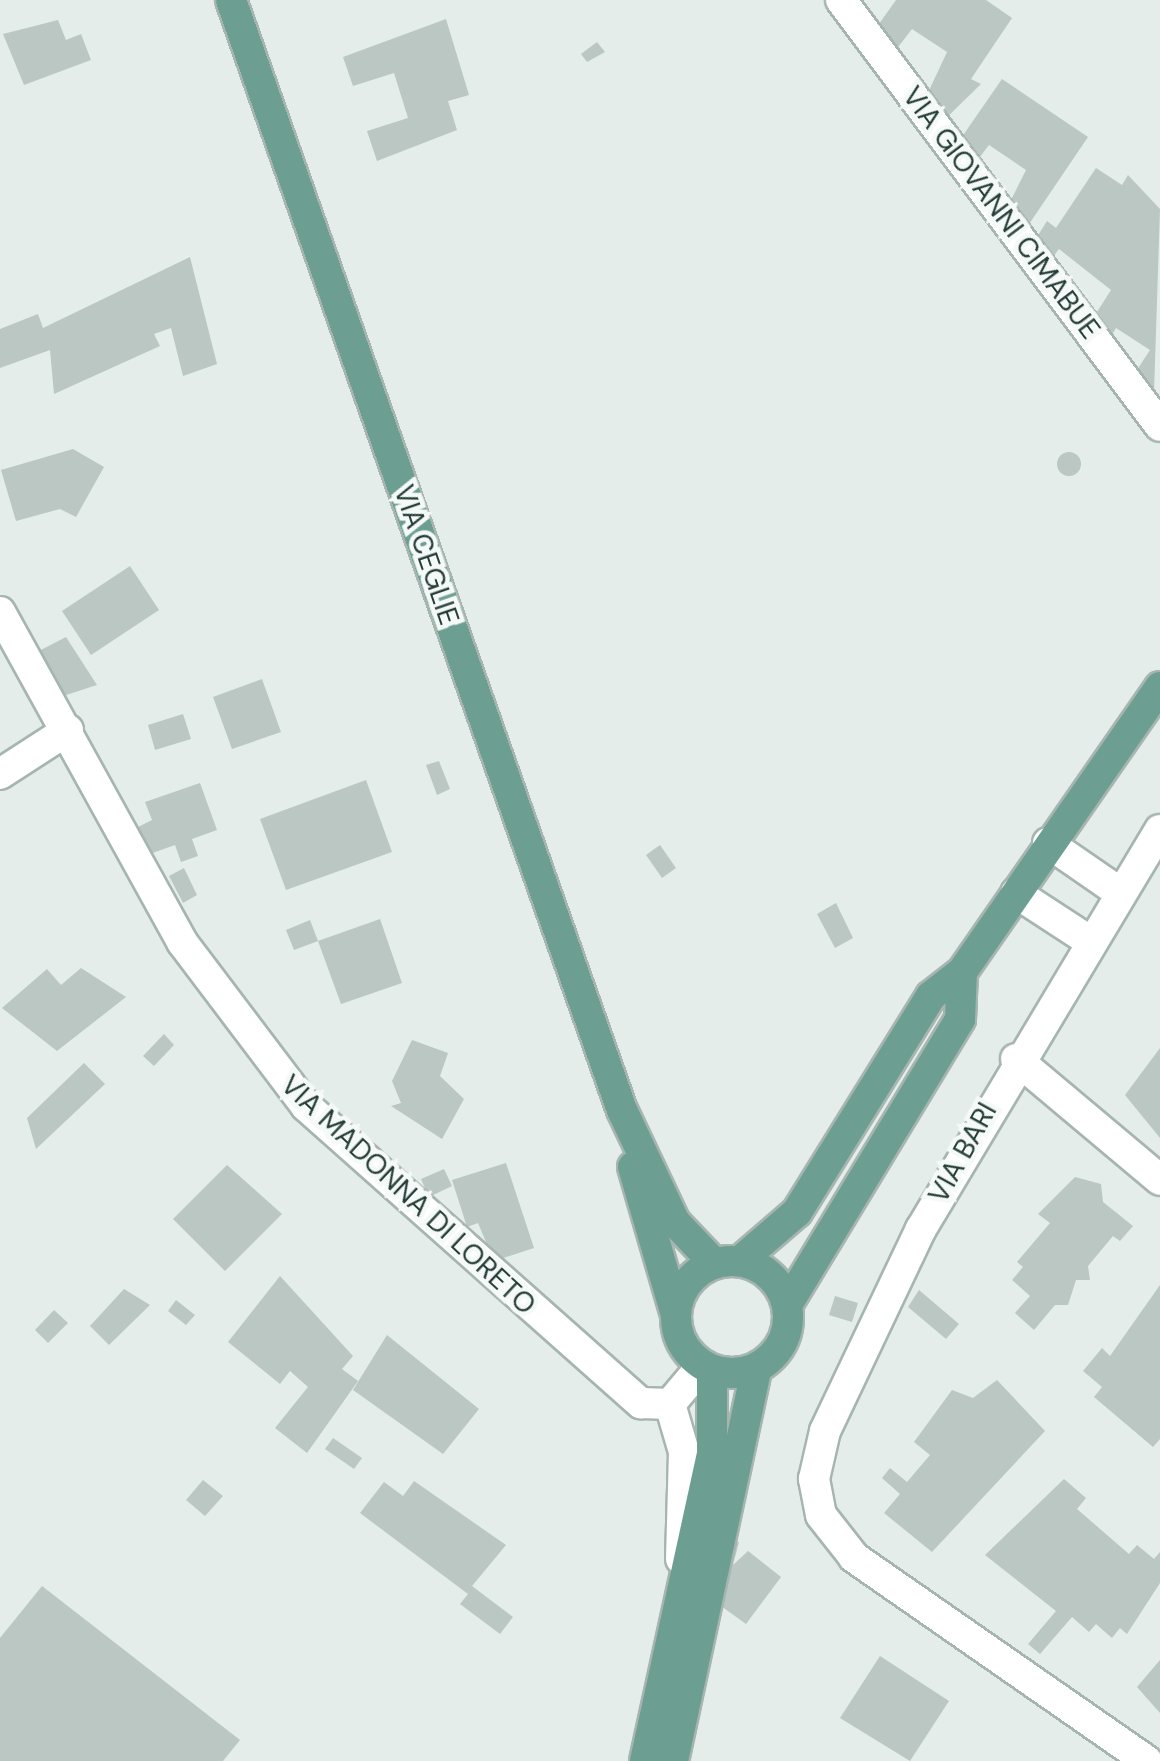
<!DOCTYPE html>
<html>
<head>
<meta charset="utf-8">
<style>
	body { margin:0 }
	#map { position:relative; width:1160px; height:1761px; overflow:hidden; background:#e4ede9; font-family:"DM Sans",sans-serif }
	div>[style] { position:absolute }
	.building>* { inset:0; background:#bac7c2 }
	.round { border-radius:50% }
	.roads { filter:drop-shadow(2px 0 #a7b5b0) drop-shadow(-2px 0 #a7b5b0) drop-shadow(0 2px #a7b5b0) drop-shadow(0 -2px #a7b5b0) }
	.minor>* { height:30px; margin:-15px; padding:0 15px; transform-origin:15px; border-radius:15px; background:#fff }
	.major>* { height:30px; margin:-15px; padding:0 15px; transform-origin:15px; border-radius:15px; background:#6c9f92 }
	.major>.ring { margin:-15px; padding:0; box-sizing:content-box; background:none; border:30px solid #6c9f92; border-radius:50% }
	span { translate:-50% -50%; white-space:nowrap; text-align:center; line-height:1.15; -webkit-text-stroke:9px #f5f9f7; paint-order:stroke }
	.street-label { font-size:28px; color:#253d37 }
</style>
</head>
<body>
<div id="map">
	<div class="building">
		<div style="clip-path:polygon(896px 0,986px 0,1012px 18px,971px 79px,981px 84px,942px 122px,925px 99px,947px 52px,912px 29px,892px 55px,874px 31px)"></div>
		<div style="clip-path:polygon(446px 19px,469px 95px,448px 101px,457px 130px,377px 161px,367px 131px,408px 118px,394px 73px,353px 86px,343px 57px)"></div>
		<div style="clip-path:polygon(58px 20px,66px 40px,81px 34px,91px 60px,24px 85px,3px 34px)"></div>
		<div style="clip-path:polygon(597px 42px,605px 52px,587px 62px,581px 54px)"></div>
		<div style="clip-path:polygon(1002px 79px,1088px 137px,1023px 233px,1006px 210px,1026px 170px,989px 145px,973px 166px,957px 144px)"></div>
		<div style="clip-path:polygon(1096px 168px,1122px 185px,1128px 175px,1160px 209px,1154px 393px,1131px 379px,1150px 350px,1116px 328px,1106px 345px,1090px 323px,1111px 290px,1059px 249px,1047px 265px,1032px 245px,1047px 221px,1056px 228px)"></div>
		<div style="clip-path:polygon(190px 257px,217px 364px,183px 376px,171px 328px,154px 334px,160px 346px,54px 394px,50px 350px,0 368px,0 329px,38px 314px,43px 328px)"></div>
		<div style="clip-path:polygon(73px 449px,104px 467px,76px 517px,60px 509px,16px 521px,1px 470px)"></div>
		<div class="round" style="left:1057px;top:452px;width:24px;height:24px"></div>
		<div style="clip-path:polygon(130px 566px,159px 610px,91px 655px,62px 611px)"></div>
		<div style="clip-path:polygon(66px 637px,97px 685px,63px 696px,37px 652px)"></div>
		<div style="clip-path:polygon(262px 679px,281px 732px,232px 749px,213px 697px)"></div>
		<div style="clip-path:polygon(183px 714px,191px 739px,155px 750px,148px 725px)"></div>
		<div style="clip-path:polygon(439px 761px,450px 789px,437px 795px,426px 765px)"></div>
		<div style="clip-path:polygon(366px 780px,392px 852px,286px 890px,260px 819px)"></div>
		<div style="clip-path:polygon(200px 783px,217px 830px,192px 839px,198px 856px,181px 862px,175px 845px,147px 855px,134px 829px,152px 820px,145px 802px)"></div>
		<div style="clip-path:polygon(660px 845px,676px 868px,662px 878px,646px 855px)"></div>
		<div style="clip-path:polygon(184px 868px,197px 895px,183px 903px,169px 876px)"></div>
		<div style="clip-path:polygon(836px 903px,853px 938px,835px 948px,817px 914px)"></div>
		<div style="clip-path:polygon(380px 919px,402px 983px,341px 1004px,318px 941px)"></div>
		<div style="clip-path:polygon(310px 920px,318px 941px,294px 950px,286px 930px)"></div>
		<div style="clip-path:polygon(81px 968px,126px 997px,57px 1051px,2px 1008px,47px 969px,61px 985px)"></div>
		<div style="clip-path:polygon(164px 1034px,174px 1045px,154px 1066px,143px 1056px)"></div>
		<div style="clip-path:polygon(412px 1040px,448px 1053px,440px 1076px,464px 1099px,442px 1139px,391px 1106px,401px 1103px,392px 1081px)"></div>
		<div style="clip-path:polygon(1160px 1048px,1160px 1138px,1125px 1095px)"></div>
		<div style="clip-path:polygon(84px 1063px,105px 1084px,36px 1149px,27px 1118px)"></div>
		<div style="clip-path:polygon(506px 1163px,534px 1248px,494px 1261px,478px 1223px,467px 1227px,452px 1180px)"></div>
		<div style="clip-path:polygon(227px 1165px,282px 1214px,225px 1271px,173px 1219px)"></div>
		<div style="clip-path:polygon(444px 1169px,452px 1186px,429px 1197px,421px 1179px)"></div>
		<div style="clip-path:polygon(1075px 1177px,1101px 1184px,1103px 1202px,1133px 1226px,1120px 1241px,1113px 1236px,1088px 1266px,1090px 1280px,1076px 1280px,1068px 1305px,1055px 1305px,1034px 1330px,1015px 1313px,1030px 1296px,1012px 1280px,1023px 1267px,1017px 1262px,1050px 1223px,1038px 1214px)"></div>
		<div style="clip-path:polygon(280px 1276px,353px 1356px,342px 1369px,358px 1381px,307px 1453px,275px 1428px,308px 1387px,290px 1371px,280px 1384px,228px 1342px)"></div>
		<div style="clip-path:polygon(1160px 1285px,1160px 1439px,1153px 1447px,1094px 1397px,1102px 1387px,1083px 1371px,1102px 1348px,1110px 1356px)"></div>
		<div style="clip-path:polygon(124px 1289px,150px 1305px,109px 1345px,90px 1326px)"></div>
		<div style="clip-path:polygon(919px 1290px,959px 1324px,946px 1339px,908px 1307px)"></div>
		<div style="clip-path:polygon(835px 1296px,858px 1303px,852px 1322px,829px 1315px)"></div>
		<div style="clip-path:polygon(176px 1300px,195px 1315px,186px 1325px,168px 1311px)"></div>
		<div style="clip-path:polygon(54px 1310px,68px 1323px,48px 1343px,35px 1330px)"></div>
		<div style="clip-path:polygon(387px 1335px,479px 1409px,443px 1454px,353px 1390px)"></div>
		<div style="clip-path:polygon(997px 1380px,1045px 1431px,932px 1552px,884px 1513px,900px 1494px,882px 1478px,890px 1468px,907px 1482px,930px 1455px,914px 1442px,952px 1390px,973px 1398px)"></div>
		<div style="clip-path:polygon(333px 1438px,362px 1458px,354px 1469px,325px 1449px)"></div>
		<div style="clip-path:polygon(1064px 1479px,1086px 1498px,1077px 1509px,1129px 1554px,1137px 1545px,1154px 1559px,1160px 1552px,1160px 1583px,1127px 1634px,1120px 1628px,1112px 1638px,1096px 1624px,1089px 1632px,1072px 1617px,1040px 1654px,1028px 1644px,1056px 1611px,985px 1555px)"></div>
		<div style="clip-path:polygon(203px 1480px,223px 1496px,205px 1516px,186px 1500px)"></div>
		<div style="clip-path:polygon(414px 1481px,506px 1545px,472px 1586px,513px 1617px,500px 1634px,460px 1604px,468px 1594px,360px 1513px,384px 1482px,403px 1496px)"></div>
		<div style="clip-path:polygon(730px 1540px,739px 1542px,733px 1565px,748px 1551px,781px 1577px,746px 1624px,714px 1601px)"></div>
		<div style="clip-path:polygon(42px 1586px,240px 1740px,223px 1761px,0 1761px,0 1638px)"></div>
		<div style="clip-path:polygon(880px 1656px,949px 1701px,910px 1761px,840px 1718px)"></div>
		<div style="clip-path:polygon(1160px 1660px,1160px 1713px,1137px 1687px)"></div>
	</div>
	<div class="roads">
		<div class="minor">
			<div style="left:841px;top:0;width:532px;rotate:53.17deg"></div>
			<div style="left:0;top:612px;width:377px;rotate:61.1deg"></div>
			<div style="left:182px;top:942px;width:206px;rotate:52.9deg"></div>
			<div style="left:306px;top:1106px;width:448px;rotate:41.6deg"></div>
			<div style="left:641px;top:1403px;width:29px;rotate:2deg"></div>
			<div style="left:670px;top:1404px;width:50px;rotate:-49.9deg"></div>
			<div style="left:0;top:774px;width:81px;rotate:-32.9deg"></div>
			<div style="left:1048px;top:843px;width:86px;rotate:34.6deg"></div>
			<div style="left:1016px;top:893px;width:86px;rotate:33.1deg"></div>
			<div style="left:1016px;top:1059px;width:188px;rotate:40deg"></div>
			<div style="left:670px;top:1404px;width:50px;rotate:73.7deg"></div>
			<div style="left:684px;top:1452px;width:107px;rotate:91.6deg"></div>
			<div style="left:1147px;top:1761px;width:357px;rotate:-145.2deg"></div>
			<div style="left:854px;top:1557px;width:53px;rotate:-128.2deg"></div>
			<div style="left:821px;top:1515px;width:37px;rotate:-101deg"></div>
			<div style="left:814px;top:1479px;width:49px;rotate:-77.1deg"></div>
			<div style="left:825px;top:1431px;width:224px;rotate:-64.6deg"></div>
			<div style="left:921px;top:1229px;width:465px;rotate:-59.1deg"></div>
		</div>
		<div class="major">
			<div style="left:231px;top:0;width:1177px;rotate:70.6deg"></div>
			<div style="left:622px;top:1110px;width:124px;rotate:64.7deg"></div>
			<div style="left:675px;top:1222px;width:57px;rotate:46.4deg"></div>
			<div style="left:633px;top:1167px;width:151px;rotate:73.8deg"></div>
			<div class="ring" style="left:676px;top:1261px;width:82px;height:82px"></div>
			<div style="left:740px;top:1261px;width:75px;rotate:-40.7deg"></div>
			<div style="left:797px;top:1212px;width:254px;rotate:-58.2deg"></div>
			<div style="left:931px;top:996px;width:39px;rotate:-38deg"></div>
			<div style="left:962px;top:972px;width:347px;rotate:-55.2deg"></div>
			<div style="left:787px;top:1305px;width:334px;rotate:-58.8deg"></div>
			<div style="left:960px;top:1019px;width:47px;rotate:-87.6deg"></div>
			<div style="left:645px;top:1761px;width:314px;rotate:-77.7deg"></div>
			<div style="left:712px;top:1454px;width:84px;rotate:-90deg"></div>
			<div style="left:673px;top:1761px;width:401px;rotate:-78deg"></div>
		</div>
	</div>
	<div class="street-label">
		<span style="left:1001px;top:213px;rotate:53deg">VIA GIOVANNI CIMABUE</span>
		<span style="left:426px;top:555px;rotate:71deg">VIA CEGLIE</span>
		<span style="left:963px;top:1153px;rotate:-61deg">VIA BARI</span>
		<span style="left:408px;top:1195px;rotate:43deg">VIA MADONNA DI LORETO</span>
	</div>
</div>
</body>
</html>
